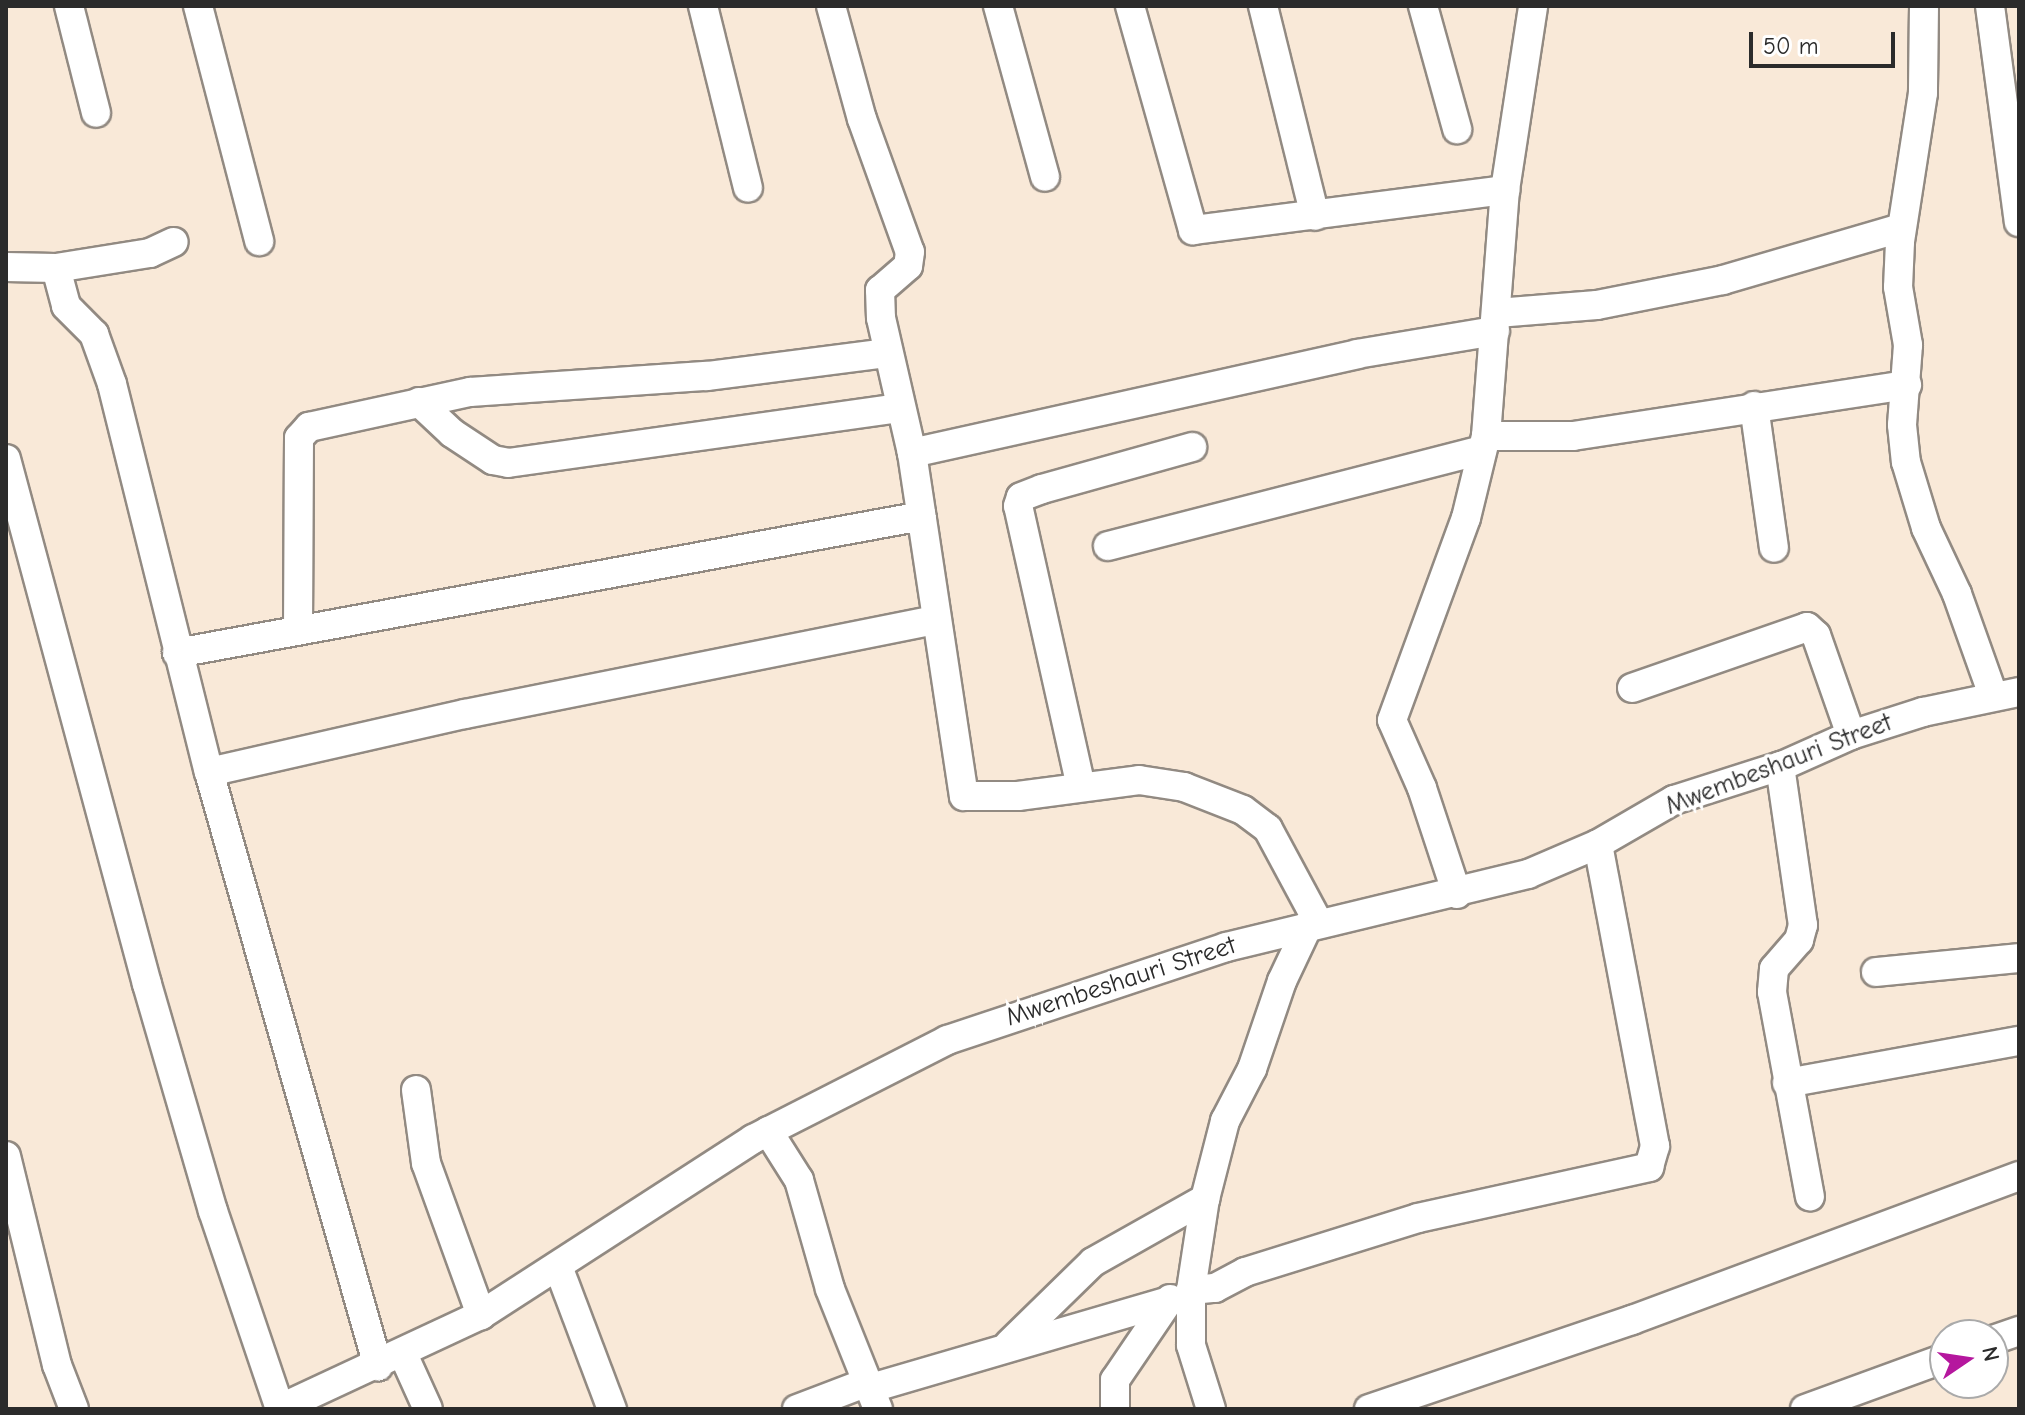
<!DOCTYPE html>
<html>
<head>
<meta charset="utf-8">
<style>
	body { margin:0 }
	#map { position:relative; width:2025px; height:1415px; overflow:hidden; background:#f9e9d8; font-family:"Comic Neue",sans-serif }
	div>[style] { position:absolute }
	.roads { filter:drop-shadow(2px 0 #928a82) drop-shadow(-2px 0 #928a82) drop-shadow(0 2px #928a82) drop-shadow(0 -2px #928a82) }
	.minor>* { height:28px; margin:-14px; padding:0 14px; transform-origin:14px; border-radius:14px; background:#fff }
	span { translate:-50% -50%; white-space:nowrap; text-align:center; line-height:1.15; -webkit-text-stroke:7px #fff; paint-order:stroke }
	.street-label { font-size:26px; color:#2b2b2b }
	.frame { position:absolute; inset:0; border:8px solid #2b2b2b; pointer-events:none }
	.north { position:absolute; left:1929px; top:1319px; width:80px; height:80px; box-sizing:border-box; background:#fff; border:2px solid #aaa; border-radius:50%; rotate:77deg; font-size:22px; font-weight:700; line-height:32px; text-align:center; color:#2b2b2b }
	.north::after { content:''; display:block; margin:auto; width:28px; height:36px; background:#b5179e; clip-path:polygon(50% 0,100% 100%,50% 72%,0 100%) }
	.scale { position:absolute; left:1749px; top:32px; width:146px; height:36px; box-sizing:border-box; border:4px solid #2b2b2b; border-top:0; padding-left:10px; font-size:24px; line-height:28px; white-space:nowrap; color:#2b2b2b; -webkit-text-stroke:6px #fff; paint-order:stroke }
</style>
</head>
<body>
<div id="map">
	<div class="roads">
		<div class="minor">
			<div style="left:69px;top:6px;width:110px;rotate:75.8deg"></div>
			<div style="left:198px;top:6px;width:243px;rotate:75.4deg"></div>
			<div style="left:703px;top:6px;width:187px;rotate:76.1deg"></div>
			<div style="left:831px;top:6px;width:117px;rotate:74.7deg"></div>
			<div style="left:862px;top:119px;width:141px;rotate:70.2deg"></div>
			<div style="left:910px;top:252px;width:14px;rotate:98deg"></div>
			<div style="left:908px;top:266px;width:37px;rotate:139deg"></div>
			<div style="left:880px;top:290px;width:28px;rotate:88deg"></div>
			<div style="left:881px;top:318px;width:139px;rotate:77.1deg"></div>
			<div style="left:912px;top:453px;width:347px;rotate:81.4deg"></div>
			<div style="left:964px;top:796px;width:54px"></div>
			<div style="left:1018px;top:796px;width:122px;rotate:-7.5deg"></div>
			<div style="left:1139px;top:780px;width:46px;rotate:8.8deg"></div>
			<div style="left:1184px;top:787px;width:63px;rotate:21.3deg"></div>
			<div style="left:1243px;top:810px;width:31px;rotate:37deg"></div>
			<div style="left:1268px;top:829px;width:106px;rotate:61.7deg"></div>
			<div style="left:998px;top:6px;width:177px;rotate:74.6deg"></div>
			<div style="left:1130px;top:6px;width:233px;rotate:74.3deg"></div>
			<div style="left:1193px;top:230px;width:315px;rotate:-7.3deg"></div>
			<div style="left:1263px;top:6px;width:216px;rotate:76.1deg"></div>
			<div style="left:1423px;top:6px;width:128px;rotate:74.5deg"></div>
			<div style="left:1924px;top:6px;width:87px;rotate:90.7deg"></div>
			<div style="left:1923px;top:93px;width:151px;rotate:98.8deg"></div>
			<div style="left:1900px;top:242px;width:45px;rotate:92.5deg"></div>
			<div style="left:1898px;top:287px;width:59px;rotate:80.2deg"></div>
			<div style="left:1908px;top:345px;width:80px;rotate:94.3deg"></div>
			<div style="left:1902px;top:425px;width:37px;rotate:84deg"></div>
			<div style="left:1906px;top:462px;width:69px;rotate:73.1deg"></div>
			<div style="left:1926px;top:528px;width:73px;rotate:64.8deg"></div>
			<div style="left:1957px;top:594px;width:107px;rotate:70.4deg"></div>
			<div style="left:1990px;top:6px;width:218px;rotate:82.4deg"></div>
			<div style="left:6px;top:267px;width:50px;rotate:1.1deg"></div>
			<div style="left:56px;top:268px;width:95px;rotate:-9.1deg"></div>
			<div style="left:150px;top:253px;width:26px;rotate:-25deg"></div>
			<div style="left:56px;top:268px;width:39px;rotate:75deg"></div>
			<div style="left:66px;top:306px;width:40px;rotate:45deg"></div>
			<div style="left:94px;top:334px;width:53px;rotate:70.2deg"></div>
			<div style="left:112px;top:384px;width:400px;rotate:76deg"></div>
			<div style="left:209px;top:772px;width:618px;rotate:74.12deg"></div>
			<div style="left:1497px;top:313px;width:100px;rotate:-4.6deg"></div>
			<div style="left:1597px;top:305px;width:128px;rotate:-11.2deg"></div>
			<div style="left:1723px;top:280px;width:185px;rotate:-16.3deg"></div>
			<div style="left:419px;top:402px;width:45px;rotate:43.2deg"></div>
			<div style="left:452px;top:433px;width:49px;rotate:33.4deg"></div>
			<div style="left:493px;top:460px;width:15px;rotate:11deg"></div>
			<div style="left:508px;top:463px;width:396px;rotate:-8deg"></div>
			<div style="left:1754px;top:406px;width:143px;rotate:82deg"></div>
			<div style="left:1486px;top:436px;width:87px"></div>
			<div style="left:1573px;top:436px;width:338px;rotate:-8.7deg"></div>
			<div style="left:912px;top:453px;width:456px;rotate:-12.5deg"></div>
			<div style="left:1357px;top:354px;width:140px;rotate:-9.5deg"></div>
			<div style="left:6px;top:459px;width:544px;rotate:74.97deg"></div>
			<div style="left:147px;top:984px;width:236px;rotate:73.8deg"></div>
			<div style="left:213px;top:1211px;width:209px;rotate:71.3deg"></div>
			<div style="left:1108px;top:546px;width:386px;rotate:-14.4deg"></div>
			<div style="left:298px;top:629px;width:191px;rotate:-89.7deg"></div>
			<div style="left:299px;top:438px;width:15px;rotate:-48deg"></div>
			<div style="left:309px;top:427px;width:165px;rotate:-12.3deg"></div>
			<div style="left:470px;top:392px;width:238px;rotate:-3.9deg"></div>
			<div style="left:707px;top:376px;width:180px;rotate:-7.3deg"></div>
			<div style="left:177px;top:653px;width:757px;rotate:-10.42deg"></div>
			<div style="left:1632px;top:688px;width:185px;rotate:-19.2deg"></div>
			<div style="left:1807px;top:627px;width:12px;rotate:42deg"></div>
			<div style="left:1816px;top:635px;width:106px;rotate:70.7deg"></div>
			<div style="left:1780px;top:766px;width:161px;rotate:81.8deg"></div>
			<div style="left:1803px;top:925px;width:16px;rotate:105deg"></div>
			<div style="left:1799px;top:940px;width:38px;rotate:131deg"></div>
			<div style="left:1774px;top:969px;width:23px;rotate:95deg"></div>
			<div style="left:1772px;top:992px;width:208px;rotate:79.5deg"></div>
			<div style="left:209px;top:772px;width:262px;rotate:-12.8deg"></div>
			<div style="left:465px;top:714px;width:478px;rotate:-11.3deg"></div>
			<div style="left:1081px;top:787px;width:288px;rotate:-102.6deg"></div>
			<div style="left:1018px;top:506px;width:9px;rotate:-72deg"></div>
			<div style="left:1021px;top:497px;width:22px;rotate:-21deg"></div>
			<div style="left:1042px;top:489px;width:156px;rotate:-15.6deg"></div>
			<div style="left:1457px;top:894px;width:112px;rotate:-108.3deg"></div>
			<div style="left:1422px;top:788px;width:74px;rotate:-113.8deg"></div>
			<div style="left:1392px;top:720px;width:215px;rotate:-69.9deg"></div>
			<div style="left:1466px;top:518px;width:84px;rotate:-76.3deg"></div>
			<div style="left:1486px;top:436px;width:247px;rotate:-85.6deg"></div>
			<div style="left:1505px;top:190px;width:186px;rotate:-81.3deg"></div>
			<div style="left:1876px;top:972px;width:144px;rotate:-5.6deg"></div>
			<div style="left:1787px;top:1083px;width:236px;rotate:-10.3deg"></div>
			<div style="left:416px;top:1090px;width:74px;rotate:82.2deg"></div>
			<div style="left:426px;top:1163px;width:162px;rotate:70.1deg"></div>
			<div style="left:768px;top:1131px;width:58px;rotate:57.7deg"></div>
			<div style="left:799px;top:1180px;width:113px;rotate:74.1deg"></div>
			<div style="left:830px;top:1289px;width:129px;rotate:68.2deg"></div>
			<div style="left:6px;top:1156px;width:215px;rotate:76.3deg"></div>
			<div style="left:57px;top:1365px;width:47px;rotate:68.9deg"></div>
			<div style="left:559px;top:1269px;width:150px;rotate:69.3deg"></div>
			<div style="left:1191px;top:1290px;width:24px;rotate:-5deg"></div>
			<div style="left:1215px;top:1288px;width:34px;rotate:-28deg"></div>
			<div style="left:1245px;top:1272px;width:181px;rotate:-17.3deg"></div>
			<div style="left:1418px;top:1218px;width:237px;rotate:-12.4deg"></div>
			<div style="left:1649px;top:1167px;width:22px;rotate:-74deg"></div>
			<div style="left:1655px;top:1146px;width:307px;rotate:-100.7deg"></div>
			<div style="left:1993px;top:1340px;width:28px;rotate:-19deg"></div>
			<div style="left:1009px;top:1344px;width:117px;rotate:-44.3deg"></div>
			<div style="left:1093px;top:1262px;width:129px;rotate:-29.4deg"></div>
			<div style="left:403px;top:1354px;width:60px;rotate:65.6deg"></div>
			<div style="left:868px;top:1389px;width:313px;rotate:-16.3deg"></div>
			<div style="left:279px;top:1409px;width:223px;rotate:-25deg"></div>
			<div style="left:481px;top:1315px;width:324px;rotate:-32.9deg"></div>
			<div style="left:753px;top:1139px;width:218px;rotate:-27deg"></div>
			<div style="left:947px;top:1040px;width:294px;rotate:-18.4deg"></div>
			<div style="left:1226px;top:947px;width:311px;rotate:-13.6deg"></div>
			<div style="left:1528px;top:874px;width:76px;rotate:-23.2deg"></div>
			<div style="left:1598px;top:844px;width:88px;rotate:-30.1deg"></div>
			<div style="left:1674px;top:800px;width:115px;rotate:-17.7deg"></div>
			<div style="left:1784px;top:765px;width:73px;rotate:-24.1deg"></div>
			<div style="left:1851px;top:735px;width:76px;rotate:-17.7deg"></div>
			<div style="left:1923px;top:712px;width:98px;rotate:-11.8deg"></div>
			<div style="left:797px;top:1409px;width:73px;rotate:-20.9deg"></div>
			<div style="left:1115px;top:1409px;width:29px;rotate:-90deg"></div>
			<div style="left:1115px;top:1380px;width:98px;rotate:-55.8deg"></div>
			<div style="left:1211px;top:1409px;width:67px;rotate:-107.4deg"></div>
			<div style="left:1191px;top:1345px;width:55px;rotate:-90deg"></div>
			<div style="left:1191px;top:1290px;width:92px;rotate:-81.3deg"></div>
			<div style="left:1205px;top:1199px;width:81px;rotate:-75.6deg"></div>
			<div style="left:1225px;top:1121px;width:59px;rotate:-62.6deg"></div>
			<div style="left:1252px;top:1069px;width:93px;rotate:-71.2deg"></div>
			<div style="left:1282px;top:981px;width:63px;rotate:-64.7deg"></div>
			<div style="left:1369px;top:1409px;width:278px;rotate:-18.7deg"></div>
			<div style="left:1632px;top:1320px;width:413px;rotate:-20.4deg"></div>
			<div style="left:1805px;top:1409px;width:149px;rotate:-20deg"></div>
		</div>
	</div>
	<div class="street-label">
		<span style="left:1779px;top:765px;rotate:-21deg">Mwembeshauri Street</span>
		<span style="left:1121px;top:982px;rotate:-18deg">Mwembeshauri Street</span>
	</div>
	<div class="frame"></div>
	<div class="north">N</div>
	<div class="scale">50 m</div>
</div>
</body>
</html>
